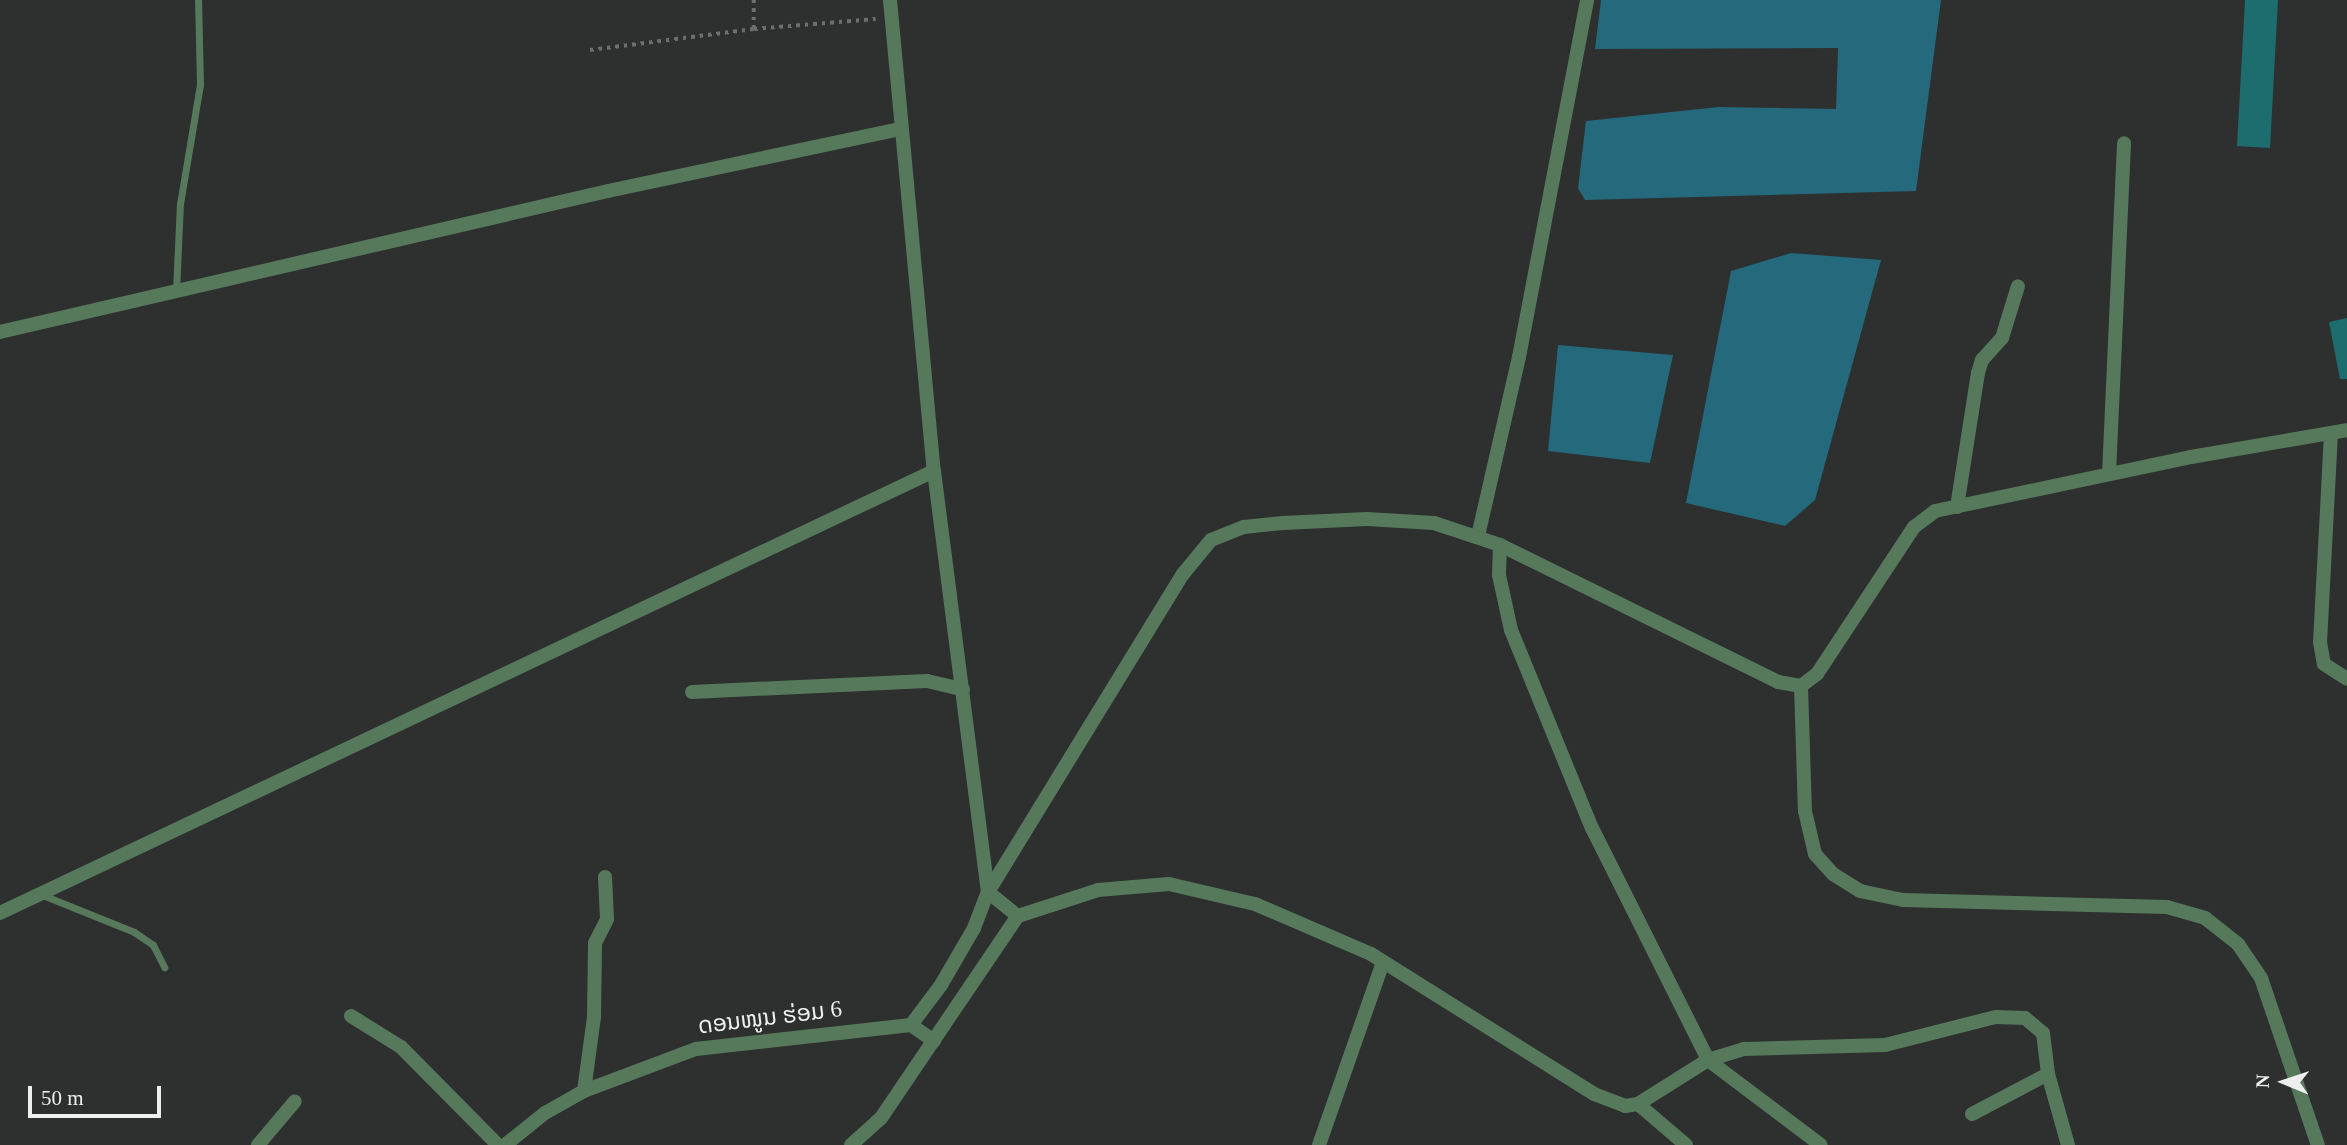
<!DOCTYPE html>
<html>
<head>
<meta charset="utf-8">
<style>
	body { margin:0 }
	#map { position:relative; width:2347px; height:1145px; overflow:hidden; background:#2d302f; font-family:"Times New Roman","Noto Sans Lao",serif }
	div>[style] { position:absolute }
	.water>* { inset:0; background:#24697c }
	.building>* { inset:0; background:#1e6d6e }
	.path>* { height:3.5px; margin-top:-1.75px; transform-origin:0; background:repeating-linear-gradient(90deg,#6c6f6e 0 3.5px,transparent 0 8.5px) }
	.lane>* { height:7px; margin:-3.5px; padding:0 3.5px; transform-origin:3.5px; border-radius:3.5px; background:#56785b }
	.street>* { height:14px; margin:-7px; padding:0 7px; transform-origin:7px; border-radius:7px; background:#56785b }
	span { translate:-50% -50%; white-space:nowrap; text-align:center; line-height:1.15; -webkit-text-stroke:5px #2d302f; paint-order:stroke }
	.street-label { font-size:23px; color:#edefee }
	.north { position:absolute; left:2249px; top:1047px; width:70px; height:70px; -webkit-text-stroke:5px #2d302f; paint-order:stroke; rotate:272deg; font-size:19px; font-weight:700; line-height:28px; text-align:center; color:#edefee }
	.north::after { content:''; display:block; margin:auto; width:24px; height:32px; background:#edefee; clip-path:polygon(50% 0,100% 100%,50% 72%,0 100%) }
	.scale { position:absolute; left:28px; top:1086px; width:133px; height:32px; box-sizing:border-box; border:4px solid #edefee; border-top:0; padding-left:9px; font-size:21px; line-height:24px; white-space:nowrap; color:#edefee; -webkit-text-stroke:5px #2d302f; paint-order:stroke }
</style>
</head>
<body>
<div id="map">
	<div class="water">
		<div style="clip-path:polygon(1601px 0,1941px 0,1916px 191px,1585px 200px,1578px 188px,1586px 121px,1719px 107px,1836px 109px,1838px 48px,1595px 49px)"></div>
		<div style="clip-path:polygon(1791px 253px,1881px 260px,1815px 500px,1785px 526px,1686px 503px,1731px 271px)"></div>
		<div style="clip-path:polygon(1558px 345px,1673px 355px,1650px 463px,1548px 451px)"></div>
	</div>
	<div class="building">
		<div style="clip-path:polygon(2245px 0,2278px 0,2270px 148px,2237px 146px)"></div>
		<div style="clip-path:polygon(2347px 318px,2347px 379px,2340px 379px,2329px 322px)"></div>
	</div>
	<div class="path">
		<div style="left:754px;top:0;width:29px;rotate:90deg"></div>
		<div style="left:754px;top:29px;width:122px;rotate:-4.7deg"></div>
		<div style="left:590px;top:50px;width:165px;rotate:-7.3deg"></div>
	</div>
	<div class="lane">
		<div style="left:176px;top:291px;width:87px;rotate:-87.4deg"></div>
		<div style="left:180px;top:204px;width:121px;rotate:-80.5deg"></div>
		<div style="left:200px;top:85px;width:85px;rotate:-91.3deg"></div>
		<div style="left:40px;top:894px;width:101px;rotate:22deg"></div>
		<div style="left:134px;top:932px;width:23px;rotate:34deg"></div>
		<div style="left:153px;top:945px;width:25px;rotate:63deg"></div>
	</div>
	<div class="street">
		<div style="left:890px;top:0;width:473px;rotate:84.7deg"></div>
		<div style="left:934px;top:471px;width:424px;rotate:82.7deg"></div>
		<div style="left:988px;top:892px;width:38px;rotate:39deg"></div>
		<div style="left:0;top:332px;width:624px;rotate:-13.06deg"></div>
		<div style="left:608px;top:191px;width:299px;rotate:-12deg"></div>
		<div style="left:2331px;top:433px;width:209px;rotate:93deg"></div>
		<div style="left:2320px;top:642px;width:22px;rotate:80deg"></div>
		<div style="left:2324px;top:664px;width:27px;rotate:33deg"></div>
		<div style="left:2109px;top:474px;width:331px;rotate:-87.4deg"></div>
		<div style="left:1957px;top:507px;width:136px;rotate:-81.1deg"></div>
		<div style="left:1978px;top:373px;width:14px;rotate:-73deg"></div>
		<div style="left:1982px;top:360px;width:30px;rotate:-48deg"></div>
		<div style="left:2002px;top:338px;width:54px;rotate:-72.9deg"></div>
		<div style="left:1478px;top:536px;width:184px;rotate:-77.1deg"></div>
		<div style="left:1519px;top:357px;width:363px;rotate:-79.2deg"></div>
		<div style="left:1500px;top:545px;width:30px;rotate:92deg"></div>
		<div style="left:1499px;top:575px;width:56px;rotate:77.7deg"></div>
		<div style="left:1511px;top:630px;width:214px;rotate:67.8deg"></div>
		<div style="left:1592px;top:828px;width:259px;rotate:63.4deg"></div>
		<div style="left:1708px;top:1060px;width:141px;rotate:37deg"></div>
		<div style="left:1801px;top:686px;width:125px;rotate:88.2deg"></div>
		<div style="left:1805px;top:811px;width:44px;rotate:76.9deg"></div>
		<div style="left:1815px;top:854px;width:27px;rotate:48deg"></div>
		<div style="left:1833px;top:874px;width:32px;rotate:32deg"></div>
		<div style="left:1860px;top:891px;width:44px;rotate:11.8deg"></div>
		<div style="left:1903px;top:900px;width:264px;rotate:1.5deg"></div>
		<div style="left:2167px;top:907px;width:40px;rotate:16deg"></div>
		<div style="left:2205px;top:918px;width:42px;rotate:38.2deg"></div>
		<div style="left:2238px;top:944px;width:41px;rotate:55.9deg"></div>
		<div style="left:2261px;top:978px;width:176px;rotate:71.2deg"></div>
		<div style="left:692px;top:692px;width:235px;rotate:-2.7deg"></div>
		<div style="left:927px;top:681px;width:37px;rotate:13deg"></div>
		<div style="left:0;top:913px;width:1033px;rotate:-25.33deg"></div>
		<div style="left:351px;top:1016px;width:59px;rotate:31.8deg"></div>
		<div style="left:401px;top:1047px;width:138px;rotate:45.3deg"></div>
		<div style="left:911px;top:1025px;width:50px;rotate:-53.1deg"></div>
		<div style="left:941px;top:985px;width:66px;rotate:-59.9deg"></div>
		<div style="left:974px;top:928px;width:39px;rotate:-69deg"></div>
		<div style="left:988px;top:892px;width:373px;rotate:-58.5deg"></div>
		<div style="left:1183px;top:574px;width:44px;rotate:-50.5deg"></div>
		<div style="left:1211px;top:540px;width:35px;rotate:-22deg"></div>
		<div style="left:1244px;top:527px;width:39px;rotate:-6deg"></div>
		<div style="left:1283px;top:523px;width:84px;rotate:-2.7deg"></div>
		<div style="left:1367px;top:519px;width:67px;rotate:3.4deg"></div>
		<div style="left:1434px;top:523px;width:70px;rotate:18.4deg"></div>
		<div style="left:1500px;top:545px;width:310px;rotate:26.2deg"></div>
		<div style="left:1778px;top:682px;width:23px;rotate:10deg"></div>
		<div style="left:1801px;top:686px;width:20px;rotate:-37deg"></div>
		<div style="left:1817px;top:674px;width:176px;rotate:-56.6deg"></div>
		<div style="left:1914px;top:527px;width:26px;rotate:-37deg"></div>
		<div style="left:1935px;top:511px;width:262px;rotate:-11.9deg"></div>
		<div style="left:2191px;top:457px;width:158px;rotate:-9.8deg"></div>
		<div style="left:584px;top:1091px;width:75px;rotate:-82.3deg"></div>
		<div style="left:594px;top:1017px;width:74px;rotate:-89.2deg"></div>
		<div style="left:595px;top:943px;width:27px;rotate:-63deg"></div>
		<div style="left:607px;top:919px;width:42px;rotate:-92.7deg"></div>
		<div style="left:1638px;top:1104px;width:63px;rotate:40.5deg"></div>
		<div style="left:1972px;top:1114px;width:86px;rotate:-27.8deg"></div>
		<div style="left:258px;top:1145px;width:57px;rotate:-49.9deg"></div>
		<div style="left:505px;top:1145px;width:51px;rotate:-38.7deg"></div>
		<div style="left:545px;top:1113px;width:45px;rotate:-29.4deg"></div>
		<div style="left:584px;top:1091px;width:120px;rotate:-20.6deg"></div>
		<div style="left:696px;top:1049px;width:216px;rotate:-6.4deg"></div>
		<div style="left:911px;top:1025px;width:28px;rotate:35deg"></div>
		<div style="left:851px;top:1145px;width:40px;rotate:-42deg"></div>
		<div style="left:881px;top:1118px;width:244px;rotate:-55.9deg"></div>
		<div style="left:1018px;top:916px;width:84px;rotate:-18deg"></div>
		<div style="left:1098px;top:890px;width:71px;rotate:-4.8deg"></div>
		<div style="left:1169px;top:884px;width:88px;rotate:13.1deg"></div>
		<div style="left:1255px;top:904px;width:126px;rotate:23.3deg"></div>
		<div style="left:1371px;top:954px;width:263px;rotate:32.1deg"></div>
		<div style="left:1594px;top:1094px;width:33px;rotate:21deg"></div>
		<div style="left:1625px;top:1106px;width:13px;rotate:-9deg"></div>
		<div style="left:1638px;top:1104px;width:83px;rotate:-32.2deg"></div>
		<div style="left:1708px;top:1060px;width:38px;rotate:-17deg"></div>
		<div style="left:1744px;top:1049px;width:141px;rotate:-1.6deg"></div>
		<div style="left:1885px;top:1045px;width:114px;rotate:-14.2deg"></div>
		<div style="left:1996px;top:1017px;width:29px;rotate:2deg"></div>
		<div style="left:2025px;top:1018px;width:23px;rotate:40deg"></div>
		<div style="left:2043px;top:1033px;width:41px;rotate:83deg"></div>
		<div style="left:2048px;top:1074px;width:74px;rotate:74.3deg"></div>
		<div style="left:1319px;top:1145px;width:194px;rotate:-70.7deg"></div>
	</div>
	<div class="street-label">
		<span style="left:770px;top:1018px;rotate:-7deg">ດອນໜູນ ຮ່ອມ 6</span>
	</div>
	<div class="north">N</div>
	<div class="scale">50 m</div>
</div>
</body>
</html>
